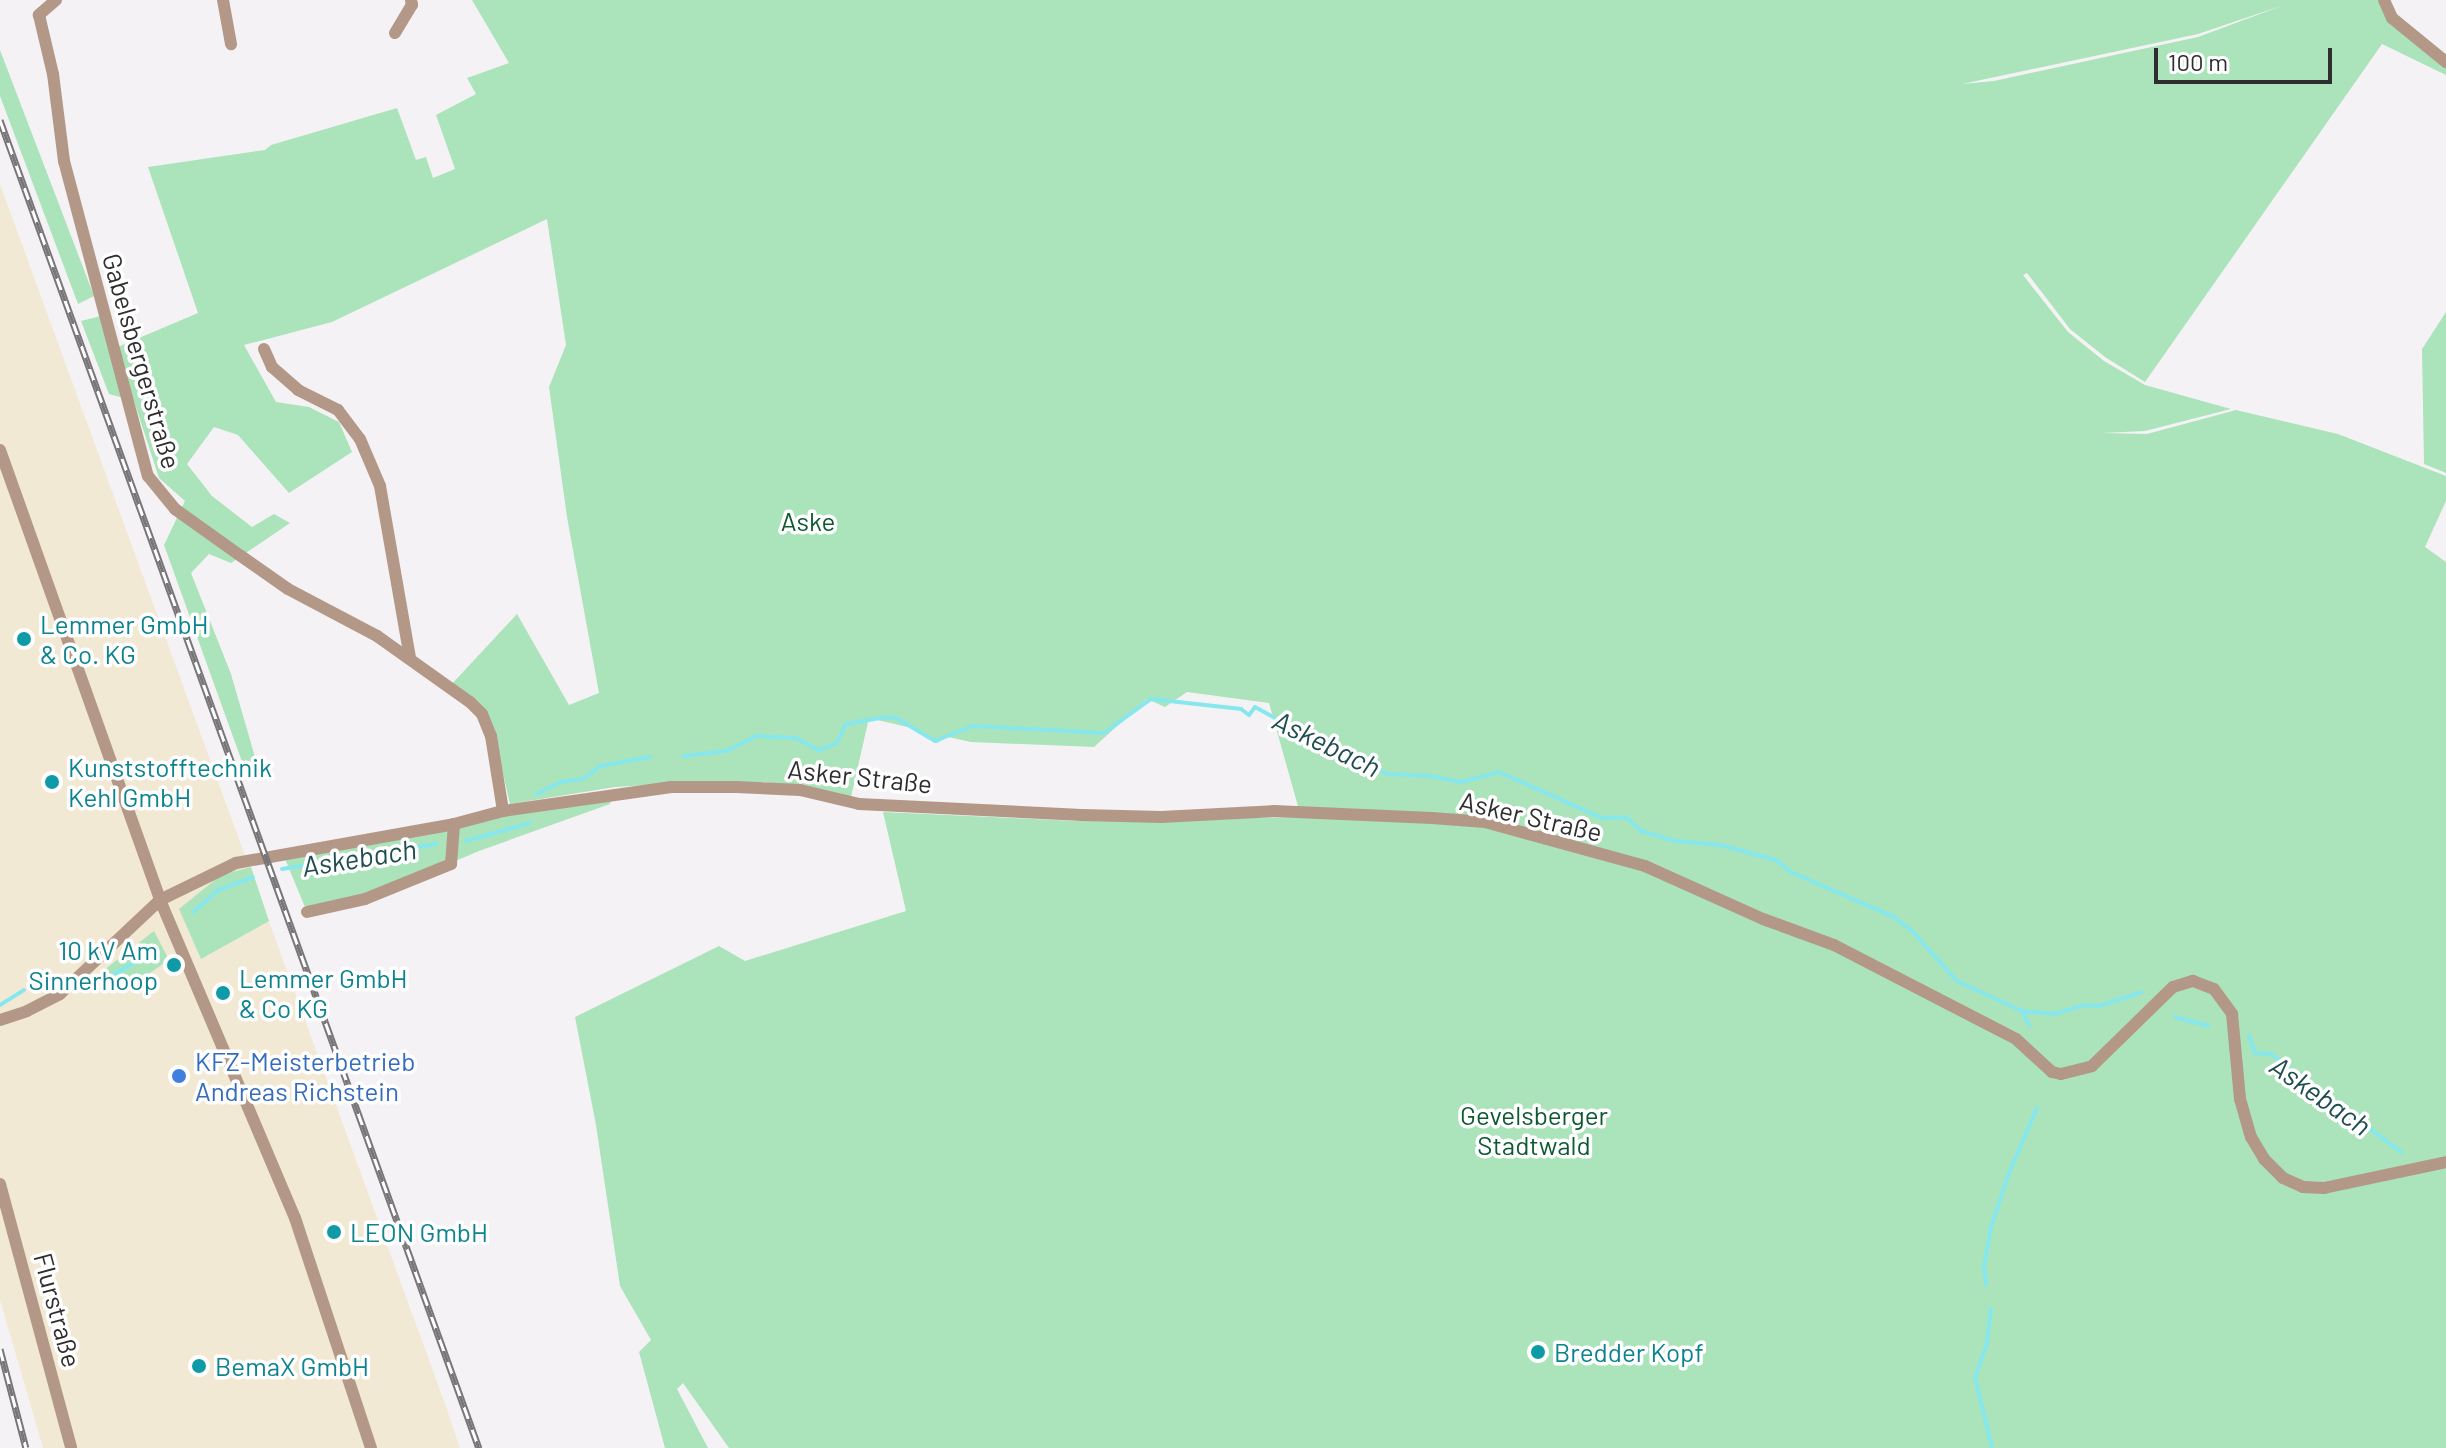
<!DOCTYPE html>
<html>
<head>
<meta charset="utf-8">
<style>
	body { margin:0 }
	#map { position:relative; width:2446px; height:1448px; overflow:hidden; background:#f5f2f6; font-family:Barlow,sans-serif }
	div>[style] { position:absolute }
	.industrial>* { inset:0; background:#f2e9d4 }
	.green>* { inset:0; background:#abe3bb }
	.stream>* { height:4px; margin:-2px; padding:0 2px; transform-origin:2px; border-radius:2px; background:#86e8ed }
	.minor>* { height:12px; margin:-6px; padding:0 6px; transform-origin:6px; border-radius:6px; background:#b49887 }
	.rail>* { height:7px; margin-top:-3.5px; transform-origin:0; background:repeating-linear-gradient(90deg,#fff 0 12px,#787678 0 24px); box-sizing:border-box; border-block:2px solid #787678 }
	.dots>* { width:22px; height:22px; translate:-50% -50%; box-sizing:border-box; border:4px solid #fff; border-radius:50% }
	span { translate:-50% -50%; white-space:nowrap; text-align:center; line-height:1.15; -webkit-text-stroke:7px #fff; paint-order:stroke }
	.street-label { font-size:26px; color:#2f2e2f }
	.park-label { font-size:26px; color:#0d5a31 }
	.culture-label { font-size:26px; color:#0d838f }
	.left { translate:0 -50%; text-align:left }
	.right { translate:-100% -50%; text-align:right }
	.shop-label { font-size:26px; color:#366cbe }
	.water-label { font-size:28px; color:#204d4f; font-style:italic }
	.scale { position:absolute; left:2154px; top:48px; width:178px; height:36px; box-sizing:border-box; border:4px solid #2f2e2f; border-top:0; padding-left:10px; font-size:24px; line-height:28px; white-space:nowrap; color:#2f2e2f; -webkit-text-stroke:6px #fff; paint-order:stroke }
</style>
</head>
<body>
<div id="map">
	<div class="industrial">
		<div style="clip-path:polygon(0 184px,444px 1401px,460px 1448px,43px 1448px,0 1300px)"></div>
	</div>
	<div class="green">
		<div style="clip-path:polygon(evenodd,472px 0,2384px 0,2389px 19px,2446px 64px,2446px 75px,2382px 44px,2145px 382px,2105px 357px,2070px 329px,2027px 273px,2023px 275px,2068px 332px,2104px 361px,2145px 385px,2231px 409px,2145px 431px,2102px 433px,2147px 434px,2236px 410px,2338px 434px,2446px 476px,2446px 501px,2425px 547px,2446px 562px,2446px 1448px,729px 1448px,683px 1383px,677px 1389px,708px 1448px,665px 1448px,639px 1352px,651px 1340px,620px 1286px,596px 1125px,575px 1017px,719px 946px,745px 961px,906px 911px,883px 812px,1076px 821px,1301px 817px,1269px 703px,1187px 692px,1165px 707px,1147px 699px,1094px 747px,971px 742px,948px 737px,937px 743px,916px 729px,869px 718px,851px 797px,764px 782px,682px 783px,615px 787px,510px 804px,494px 734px,450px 686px,517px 614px,569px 705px,599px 693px,567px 517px,549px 387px,566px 345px,547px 219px,332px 322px,244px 345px,276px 402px,309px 407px,339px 422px,352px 452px,289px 493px,238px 435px,214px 427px,187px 464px,212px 496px,252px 527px,274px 514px,290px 523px,231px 563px,209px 554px,191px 573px,231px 674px,257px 764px,245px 770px,164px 545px,185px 501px,159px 478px,134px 401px,109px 394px,81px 321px,101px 316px,113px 349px,198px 313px,148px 167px,265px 150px,271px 145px,397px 108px,416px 160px,426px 157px,433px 178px,455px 169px,436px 115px,476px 94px,467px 78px,509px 63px,472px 0,2284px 5px,2198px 37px,1994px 81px,1962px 84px,2198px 34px,2284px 5px)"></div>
		<div style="clip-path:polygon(0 50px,94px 296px,78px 304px,0 96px)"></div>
		<div style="clip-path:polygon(2446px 312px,2446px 473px,2424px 464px,2422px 349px)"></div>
		<div style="clip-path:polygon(612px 796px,610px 804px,479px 851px,365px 899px,307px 912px,283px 854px)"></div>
		<div style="clip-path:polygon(251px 867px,269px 921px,201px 959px,179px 909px,221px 875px)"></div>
		<div style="clip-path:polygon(154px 931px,169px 960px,138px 981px,105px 992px,99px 974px)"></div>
	</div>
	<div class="stream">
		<div style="left:683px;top:756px;width:44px;rotate:-6.5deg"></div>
		<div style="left:727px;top:751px;width:34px;rotate:-27deg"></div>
		<div style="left:757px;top:736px;width:39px;rotate:3deg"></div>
		<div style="left:796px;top:738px;width:26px;rotate:28deg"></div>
		<div style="left:819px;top:750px;width:19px;rotate:-21deg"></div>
		<div style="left:837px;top:743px;width:21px;rotate:-65deg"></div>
		<div style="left:846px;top:724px;width:39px;rotate:-10deg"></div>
		<div style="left:884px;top:717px;width:12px;rotate:5deg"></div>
		<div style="left:896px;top:718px;width:45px;rotate:30.5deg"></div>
		<div style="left:935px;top:741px;width:40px;rotate:-22deg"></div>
		<div style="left:972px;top:726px;width:132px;rotate:3deg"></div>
		<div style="left:1104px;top:733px;width:58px;rotate:-35.9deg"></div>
		<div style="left:1151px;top:699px;width:91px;rotate:6.3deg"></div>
		<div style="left:1241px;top:709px;width:10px;rotate:37deg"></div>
		<div style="left:1249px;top:715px;width:10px;rotate:-53deg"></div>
		<div style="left:1255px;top:707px;width:98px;rotate:28.7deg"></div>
		<div style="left:1341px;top:754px;width:51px;rotate:23.1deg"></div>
		<div style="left:1388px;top:774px;width:42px;rotate:2.7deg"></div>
		<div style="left:1430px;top:776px;width:33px;rotate:11deg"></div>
		<div style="left:1462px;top:782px;width:38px;rotate:-15deg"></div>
		<div style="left:1499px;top:772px;width:113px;rotate:24.1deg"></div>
		<div style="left:1602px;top:818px;width:24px;rotate:-2deg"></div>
		<div style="left:1626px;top:817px;width:21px;rotate:43deg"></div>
		<div style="left:1641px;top:831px;width:36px;rotate:16deg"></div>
		<div style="left:1676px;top:841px;width:44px;rotate:5.2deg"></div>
		<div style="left:1720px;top:845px;width:58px;rotate:15deg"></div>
		<div style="left:1776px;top:860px;width:19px;rotate:39deg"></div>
		<div style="left:1791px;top:872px;width:112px;rotate:23.6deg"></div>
		<div style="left:1894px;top:917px;width:23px;rotate:38deg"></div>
		<div style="left:1912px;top:931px;width:67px;rotate:48deg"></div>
		<div style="left:1957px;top:981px;width:72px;rotate:24.8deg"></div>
		<div style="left:2022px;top:1011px;width:33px;rotate:5deg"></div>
		<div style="left:2055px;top:1014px;width:31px;rotate:-17deg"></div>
		<div style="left:2085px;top:1005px;width:14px;rotate:4deg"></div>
		<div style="left:2099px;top:1006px;width:45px;rotate:-18deg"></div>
		<div style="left:537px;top:794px;width:27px;rotate:-27deg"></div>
		<div style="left:561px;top:782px;width:22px;rotate:-8deg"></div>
		<div style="left:583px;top:779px;width:21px;rotate:-37deg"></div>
		<div style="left:600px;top:766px;width:51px;rotate:-10.2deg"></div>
		<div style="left:466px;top:841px;width:66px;rotate:-15.7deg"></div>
		<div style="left:282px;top:869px;width:156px;rotate:-9.2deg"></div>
		<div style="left:193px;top:912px;width:33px;rotate:-41deg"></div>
		<div style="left:218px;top:890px;width:37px;rotate:-20deg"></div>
		<div style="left:107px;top:979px;width:56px;rotate:-31.1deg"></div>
		<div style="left:0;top:1005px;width:28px;rotate:-32deg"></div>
		<div style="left:2022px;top:1011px;width:16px;rotate:63deg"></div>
		<div style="left:2175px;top:1017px;width:34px;rotate:15deg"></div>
		<div style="left:2249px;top:1036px;width:18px;rotate:71deg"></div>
		<div style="left:2255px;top:1053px;width:16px;rotate:4deg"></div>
		<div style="left:2271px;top:1054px;width:163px;rotate:37deg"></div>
		<div style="left:1986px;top:1285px;width:18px;rotate:-96deg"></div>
		<div style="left:1984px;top:1267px;width:41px;rotate:-80.1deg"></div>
		<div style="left:1991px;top:1227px;width:57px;rotate:-71.6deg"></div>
		<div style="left:2009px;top:1173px;width:71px;rotate:-66.7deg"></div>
		<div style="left:1991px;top:1309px;width:35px;rotate:97deg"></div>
		<div style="left:1987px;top:1344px;width:35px;rotate:110deg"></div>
		<div style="left:1975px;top:1377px;width:73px;rotate:76.5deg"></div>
	</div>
	<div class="minor">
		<div style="left:56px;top:0;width:23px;rotate:139deg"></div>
		<div style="left:39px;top:15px;width:61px;rotate:76.7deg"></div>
		<div style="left:53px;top:74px;width:88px;rotate:82.8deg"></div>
		<div style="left:64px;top:161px;width:326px;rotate:75.1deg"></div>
		<div style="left:148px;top:476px;width:43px;rotate:50.7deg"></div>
		<div style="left:175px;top:509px;width:81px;rotate:35.5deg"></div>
		<div style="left:241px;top:556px;width:57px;rotate:35.1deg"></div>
		<div style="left:288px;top:589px;width:101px;rotate:27.8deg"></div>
		<div style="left:377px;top:636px;width:114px;rotate:35.4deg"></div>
		<div style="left:470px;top:702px;width:17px;rotate:45deg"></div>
		<div style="left:482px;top:714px;width:24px;rotate:68deg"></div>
		<div style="left:491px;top:736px;width:76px;rotate:80.9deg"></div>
		<div style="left:223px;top:0;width:45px;rotate:79.7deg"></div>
		<div style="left:2384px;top:0;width:20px;rotate:66deg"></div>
		<div style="left:2392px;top:18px;width:70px;rotate:39.2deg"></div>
		<div style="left:395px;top:33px;width:33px;rotate:-59deg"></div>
		<div style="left:412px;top:5px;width:5px;rotate:-101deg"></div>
		<div style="left:264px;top:349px;width:20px;rotate:66deg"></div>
		<div style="left:272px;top:367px;width:35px;rotate:41deg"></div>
		<div style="left:298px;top:390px;width:45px;rotate:26.6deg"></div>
		<div style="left:338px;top:410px;width:36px;rotate:53deg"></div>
		<div style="left:360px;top:439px;width:51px;rotate:66.9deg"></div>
		<div style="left:380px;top:486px;width:175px;rotate:80.1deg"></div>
		<div style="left:0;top:450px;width:478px;rotate:70.4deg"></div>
		<div style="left:160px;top:900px;width:345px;rotate:67deg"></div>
		<div style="left:295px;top:1218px;width:242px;rotate:71.7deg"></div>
		<div style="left:307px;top:912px;width:59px;rotate:-12.6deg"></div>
		<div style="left:365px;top:899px;width:93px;rotate:-22.1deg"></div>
		<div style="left:451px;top:864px;width:40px;rotate:-85.7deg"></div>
		<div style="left:0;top:1020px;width:28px;rotate:-18deg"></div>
		<div style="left:27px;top:1011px;width:37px;rotate:-27deg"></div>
		<div style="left:60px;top:994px;width:137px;rotate:-43.2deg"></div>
		<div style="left:160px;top:900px;width:85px;rotate:-26deg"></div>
		<div style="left:236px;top:863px;width:221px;rotate:-10.1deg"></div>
		<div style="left:454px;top:824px;width:51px;rotate:-14.9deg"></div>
		<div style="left:503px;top:811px;width:170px;rotate:-8.1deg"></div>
		<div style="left:671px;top:787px;width:65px"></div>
		<div style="left:736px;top:787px;width:64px;rotate:2.7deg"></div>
		<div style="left:800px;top:790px;width:61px;rotate:13.3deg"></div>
		<div style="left:859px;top:804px;width:223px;rotate:2.8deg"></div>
		<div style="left:1082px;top:815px;width:79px;rotate:1.5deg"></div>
		<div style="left:1161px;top:817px;width:113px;rotate:-3deg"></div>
		<div style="left:1274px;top:811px;width:158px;rotate:2.5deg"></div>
		<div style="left:1432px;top:818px;width:53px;rotate:4.3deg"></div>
		<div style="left:1485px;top:822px;width:166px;rotate:15.4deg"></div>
		<div style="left:1645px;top:866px;width:129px;rotate:24.2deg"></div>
		<div style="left:1763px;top:919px;width:76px;rotate:20.1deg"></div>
		<div style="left:1834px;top:945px;width:205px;rotate:27.3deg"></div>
		<div style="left:2016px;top:1039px;width:49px;rotate:42.5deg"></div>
		<div style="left:2052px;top:1072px;width:9px;rotate:13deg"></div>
		<div style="left:2061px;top:1074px;width:32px;rotate:-14deg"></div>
		<div style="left:2092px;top:1066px;width:113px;rotate:-44.3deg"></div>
		<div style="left:2173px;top:987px;width:21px;rotate:-17deg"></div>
		<div style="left:2193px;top:981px;width:22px;rotate:21deg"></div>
		<div style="left:2214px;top:989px;width:31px;rotate:54deg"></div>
		<div style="left:2232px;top:1014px;width:85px;rotate:84.6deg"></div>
		<div style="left:2240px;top:1099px;width:40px;rotate:74deg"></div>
		<div style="left:2251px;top:1137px;width:26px;rotate:59deg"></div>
		<div style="left:2264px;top:1159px;width:27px;rotate:45deg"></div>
		<div style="left:2283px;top:1178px;width:22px;rotate:24deg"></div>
		<div style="left:2303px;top:1187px;width:21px;rotate:3deg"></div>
		<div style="left:2324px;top:1188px;width:125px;rotate:-12deg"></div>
		<div style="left:0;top:1184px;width:273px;rotate:74.9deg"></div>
	</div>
	<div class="rail">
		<div style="left:0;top:120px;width:1412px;rotate:70.17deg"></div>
		<div style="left:0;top:1349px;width:102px;rotate:75.3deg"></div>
	</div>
	<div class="dots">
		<div style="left:24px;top:639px;background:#0f9aa8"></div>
		<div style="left:52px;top:782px;background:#0f9aa8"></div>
		<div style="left:174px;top:965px;background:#0f9aa8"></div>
		<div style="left:223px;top:993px;background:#0f9aa8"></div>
		<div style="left:179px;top:1076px;background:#3f7fe0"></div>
		<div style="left:334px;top:1232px;background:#0f9aa8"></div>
		<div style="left:1538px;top:1352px;background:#0f9aa8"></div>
		<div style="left:199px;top:1366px;background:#0f9aa8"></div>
	</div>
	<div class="street-label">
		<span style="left:142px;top:361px;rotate:74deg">Gabelsbergerstraße</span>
		<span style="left:860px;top:776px;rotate:6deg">Asker Straße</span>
		<span style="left:1531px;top:816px;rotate:13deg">Asker Straße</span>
		<span style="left:58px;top:1310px;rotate:75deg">Flurstraße</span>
	</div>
	<div class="park-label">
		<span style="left:808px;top:521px">Aske</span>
		<span style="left:1534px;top:1130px">Gevelsberger<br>Stadtwald</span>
	</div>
	<div class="culture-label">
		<span class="left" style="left:40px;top:639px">Lemmer GmbH<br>&amp; Co. KG</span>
		<span class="left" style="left:68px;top:782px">Kunststofftechnik<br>Kehl GmbH</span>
		<span class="right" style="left:158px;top:965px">10 kV Am<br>Sinnerhoop</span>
		<span class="left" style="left:239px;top:993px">Lemmer GmbH<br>&amp; Co KG</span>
		<span class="left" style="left:350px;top:1232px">LEON GmbH</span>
		<span class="left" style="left:1554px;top:1352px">Bredder Kopf</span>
		<span class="left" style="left:215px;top:1366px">BemaX GmbH</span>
	</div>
	<div class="shop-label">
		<span class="left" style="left:195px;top:1076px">KFZ-Meisterbetrieb<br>Andreas Richstein</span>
	</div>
	<div class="water-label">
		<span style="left:1327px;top:743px;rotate:26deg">Askebach</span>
		<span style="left:359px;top:857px;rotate:-9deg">Askebach</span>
		<span style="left:2321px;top:1095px;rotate:35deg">Askebach</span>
	</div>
	<div class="scale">100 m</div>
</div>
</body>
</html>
